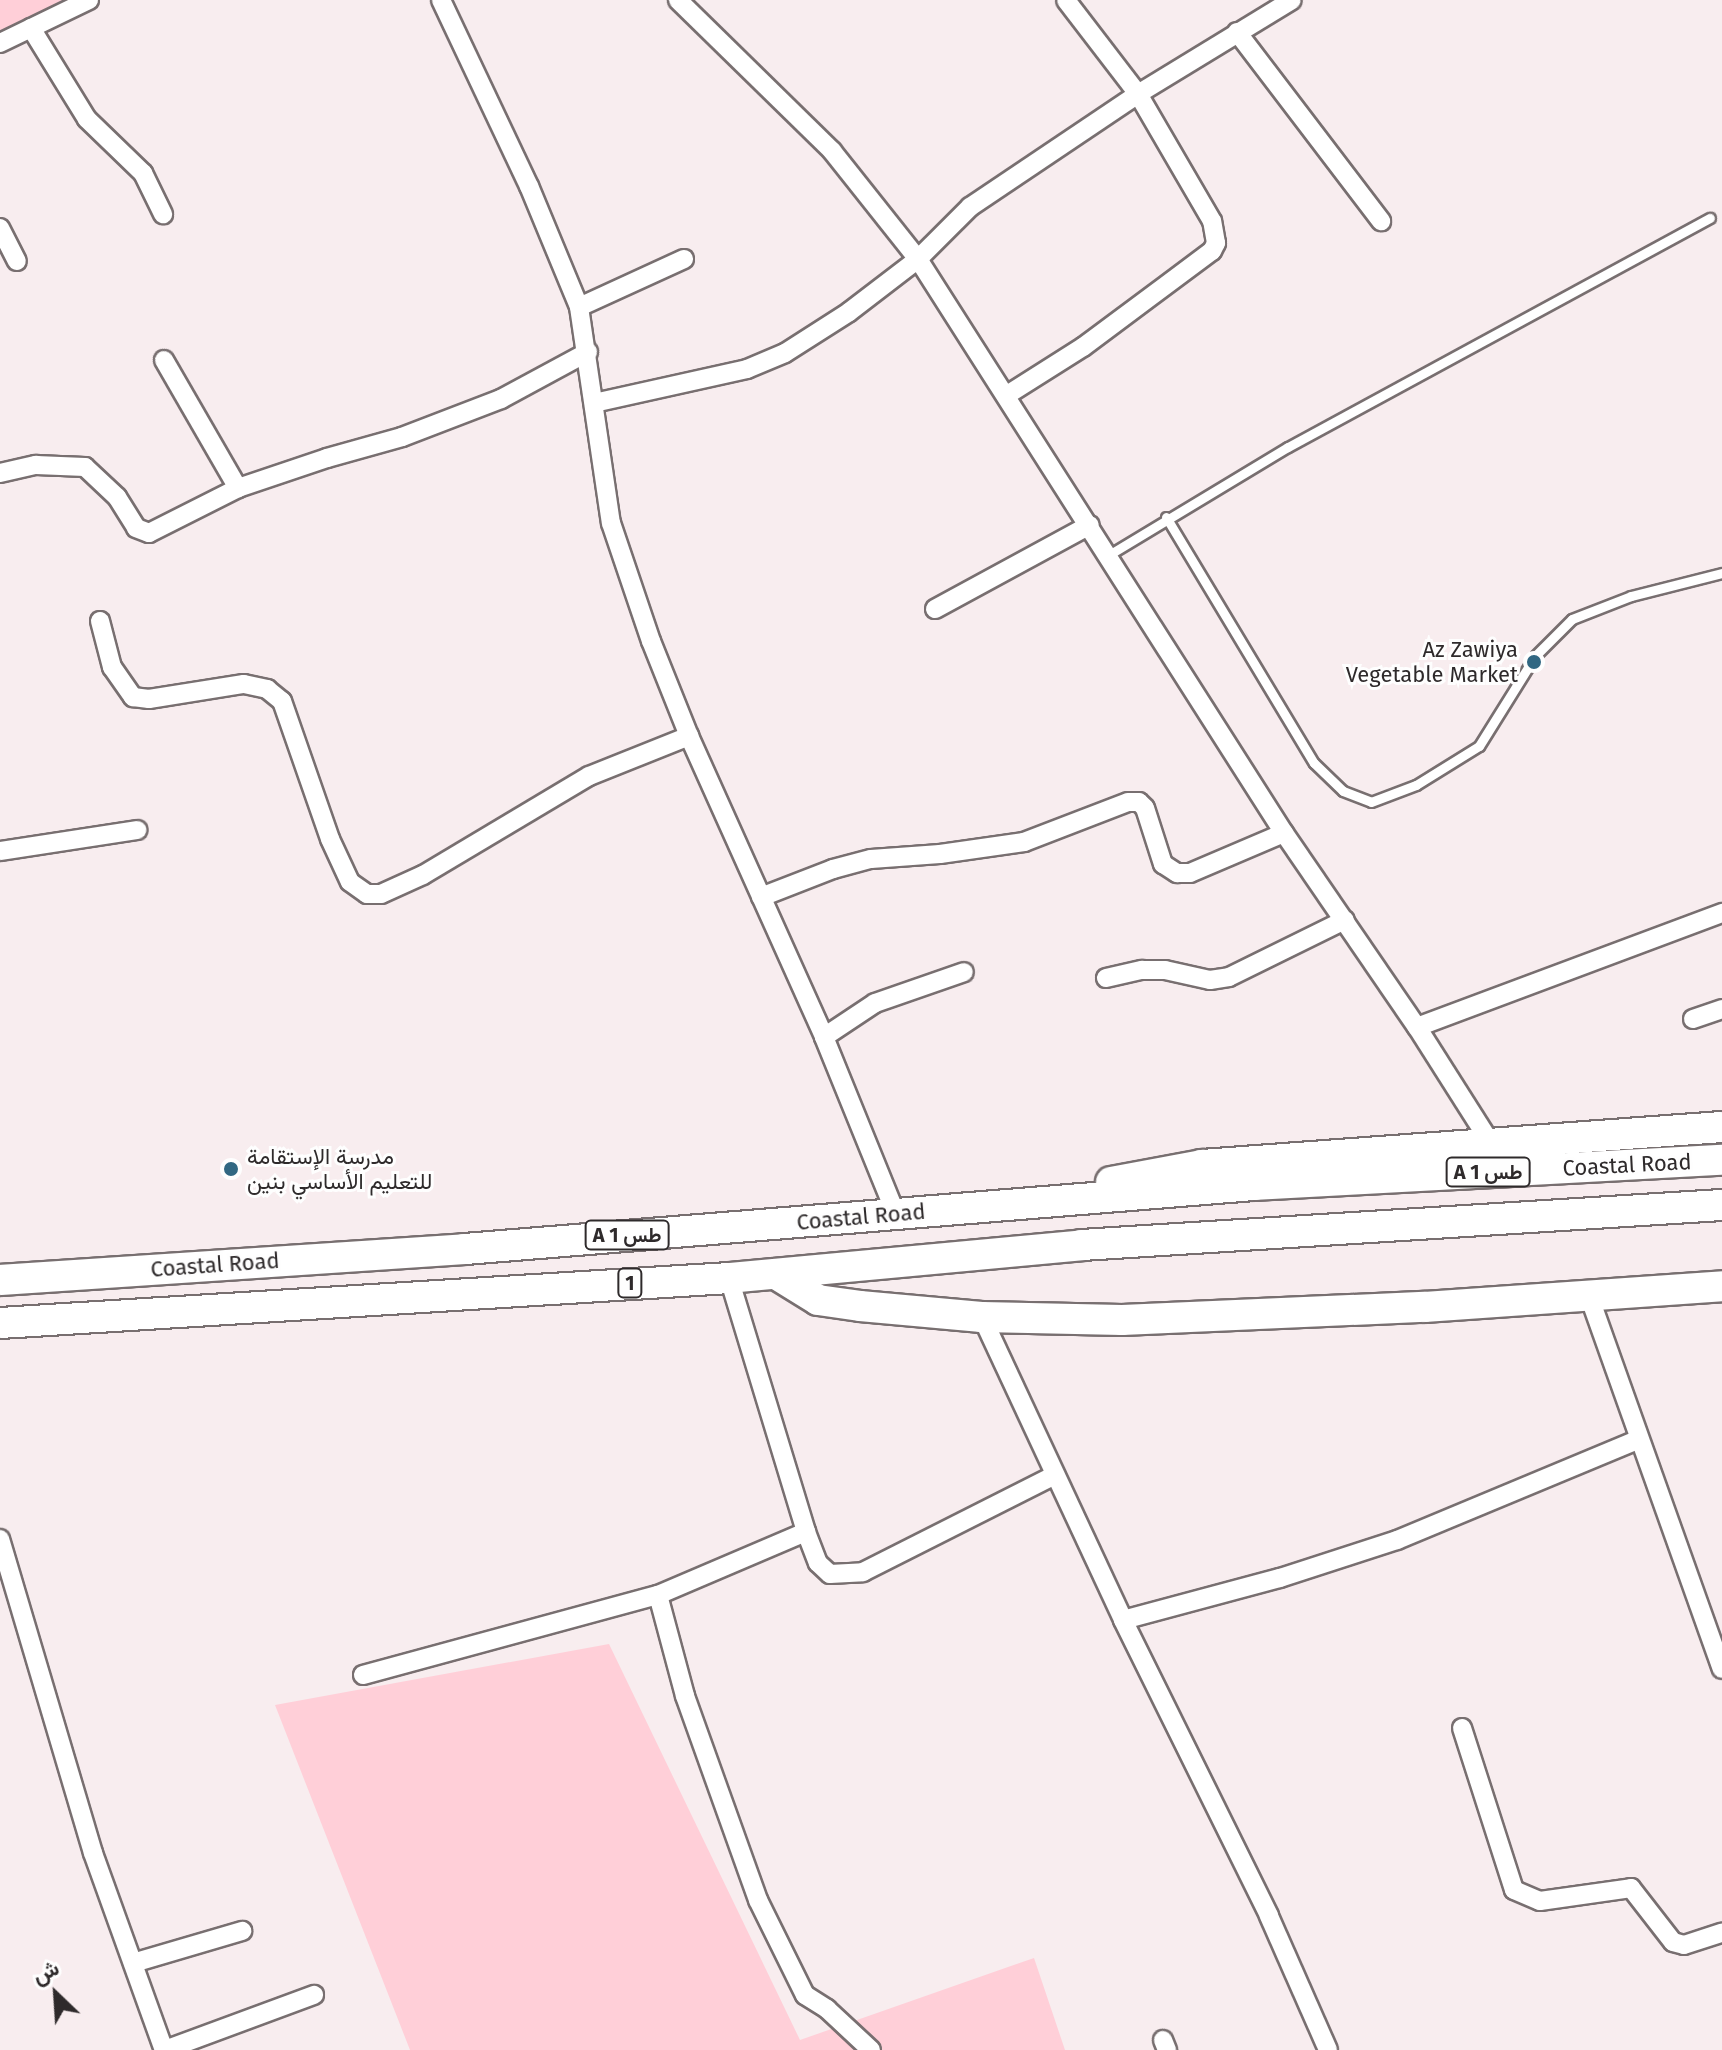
<!DOCTYPE html>
<html>
<head>
<meta charset="utf-8">
<style>
	body { margin:0 }
	#map { position:relative; width:1722px; height:2050px; overflow:hidden; background:#f8edef; font-family:"Fira Sans",Vazirmatn,sans-serif }
	div>[style] { position:absolute }
	.green>* { inset:0; background:#ffcfd8 }
	.roads { filter:drop-shadow(2px 0 #786f70) drop-shadow(-2px 0 #786f70) drop-shadow(0 2px #786f70) drop-shadow(0 -2px #786f70) }
	.service>* { height:9px; margin:-4.5px; padding:0 4.5px; transform-origin:4.5px; border-radius:4.5px; background:#fff }
	.minor>* { height:18px; margin:-9px; padding:0 9px; transform-origin:9px; border-radius:9px; background:#fff }
	.trunk>* { height:30px; margin:-15px; padding:0 15px; transform-origin:15px; border-radius:15px; background:#fff }
	.dots>* { width:22px; height:22px; translate:-50% -50%; box-sizing:border-box; border:4px solid #fefefe; border-radius:50% }
	span { translate:-50% -50%; white-space:nowrap; text-align:center; line-height:1.15; -webkit-text-stroke:6px #fefefe; paint-order:stroke }
	.shield-label span { padding:2px 6px; background:#fefefe; border:2px solid; border-radius:6px; -webkit-text-stroke-width:0 }
	.shield-label { font-size:20px; color:#2e2a2b; font-weight:700 }
	.poi-label { font-size:22px; color:#2e2a2b }
	.right { translate:-100% -50%; text-align:right }
	.left { translate:0 -50%; text-align:left }
	.street-label { font-size:22px; color:#2e2a2b }
	.north { position:absolute; left:16px; top:1954px; width:80px; height:80px; -webkit-text-stroke:6px #fefefe; paint-order:stroke; rotate:335deg; font-size:22px; font-weight:700; line-height:32px; text-align:center; color:#2e2a2b }
	.north::after { content:''; display:block; margin:auto; width:28px; height:36px; background:#2e2a2b; clip-path:polygon(50% 0,100% 100%,50% 72%,0 100%) }
</style>
</head>
<body>
<div id="map">
	<div class="green">
		<div style="clip-path:polygon(0 0,65px 0,0 31px)"></div>
		<div style="clip-path:polygon(609px 1644px,800px 2040px,1034px 1958px,1065px 2050px,410px 2050px,275px 1705px)"></div>
	</div>
	<div class="roads">
		<div class="service">
			<div style="left:1166px;top:517px;width:287px;rotate:59deg"></div>
			<div style="left:1314px;top:763px;width:40px;rotate:44deg"></div>
			<div style="left:1343px;top:791px;width:30px;rotate:21deg"></div>
			<div style="left:1371px;top:802px;width:48px;rotate:-20.7deg"></div>
			<div style="left:1416px;top:785px;width:74px;rotate:-31.8deg"></div>
			<div style="left:1479px;top:746px;width:106px;rotate:-58.1deg"></div>
			<div style="left:1535px;top:656px;width:52px;rotate:-45deg"></div>
			<div style="left:1572px;top:619px;width:63px;rotate:-21.3deg"></div>
			<div style="left:1631px;top:596px;width:94px;rotate:-14.2deg"></div>
			<div style="left:1107px;top:556px;width:211px;rotate:-31.1deg"></div>
			<div style="left:1288px;top:447px;width:480px;rotate:-28.5deg"></div>
		</div>
		<div class="minor">
			<div style="left:441px;top:0;width:206px;rotate:64.7deg"></div>
			<div style="left:529px;top:186px;width:131px;rotate:67.5deg"></div>
			<div style="left:678px;top:0;width:216px;rotate:44.4deg"></div>
			<div style="left:832px;top:151px;width:138px;rotate:51.5deg"></div>
			<div style="left:918px;top:259px;width:681px;rotate:57.48deg"></div>
			<div style="left:1284px;top:833px;width:235px;rotate:55.6deg"></div>
			<div style="left:1417px;top:1027px;width:136px;rotate:57.6deg"></div>
			<div style="left:31px;top:28px;width:107px;rotate:58.4deg"></div>
			<div style="left:87px;top:119px;width:78px;rotate:44deg"></div>
			<div style="left:143px;top:173px;width:46px;rotate:64deg"></div>
			<div style="left:1237px;top:32px;width:238px;rotate:52.7deg"></div>
			<div style="left:0;top:43px;width:99px;rotate:-25.8deg"></div>
			<div style="left:0;top:228px;width:37px;rotate:63deg"></div>
			<div style="left:684px;top:259px;width:115px;rotate:155.4deg"></div>
			<div style="left:579px;top:307px;width:218px;rotate:81.6deg"></div>
			<div style="left:611px;top:523px;width:125px;rotate:71.3deg"></div>
			<div style="left:651px;top:641px;width:102px;rotate:68.2deg"></div>
			<div style="left:689px;top:736px;width:330px;rotate:65.8deg"></div>
			<div style="left:824px;top:1037px;width:191px;rotate:67.9deg"></div>
			<div style="left:164px;top:360px;width:148px;rotate:60deg"></div>
			<div style="left:1007px;top:395px;width:90px;rotate:-32.3deg"></div>
			<div style="left:1083px;top:347px;width:161px;rotate:-36.7deg"></div>
			<div style="left:1212px;top:251px;width:9px;rotate:-63deg"></div>
			<div style="left:1216px;top:243px;width:22px;rotate:-100deg"></div>
			<div style="left:1212px;top:221px;width:147px;rotate:-120.2deg"></div>
			<div style="left:1138px;top:94px;width:118px;rotate:-127.5deg"></div>
			<div style="left:594px;top:403px;width:157px;rotate:-12.5deg"></div>
			<div style="left:747px;top:369px;width:41px;rotate:-22.8deg"></div>
			<div style="left:785px;top:353px;width:76px;rotate:-32.6deg"></div>
			<div style="left:849px;top:312px;width:87px;rotate:-37.5deg"></div>
			<div style="left:918px;top:259px;width:74px;rotate:-45deg"></div>
			<div style="left:970px;top:207px;width:202px;rotate:-33.9deg"></div>
			<div style="left:1138px;top:94px;width:180px;rotate:-31.4deg"></div>
			<div style="left:0;top:473px;width:37px;rotate:-13deg"></div>
			<div style="left:36px;top:465px;width:49px;rotate:2.3deg"></div>
			<div style="left:85px;top:467px;width:44px;rotate:43.2deg"></div>
			<div style="left:117px;top:497px;width:36px;rotate:58deg"></div>
			<div style="left:136px;top:528px;width:14px;rotate:21deg"></div>
			<div style="left:149px;top:533px;width:100px;rotate:-26.8deg"></div>
			<div style="left:238px;top:488px;width:94px;rotate:-18.6deg"></div>
			<div style="left:327px;top:458px;width:78px;rotate:-15.6deg"></div>
			<div style="left:402px;top:437px;width:106px;rotate:-21deg"></div>
			<div style="left:501px;top:399px;width:99px;rotate:-28.4deg"></div>
			<div style="left:935px;top:609px;width:176px;rotate:-28.5deg"></div>
			<div style="left:100px;top:621px;width:48px;rotate:75.4deg"></div>
			<div style="left:112px;top:667px;width:37px;rotate:55deg"></div>
			<div style="left:133px;top:697px;width:16px;rotate:7deg"></div>
			<div style="left:149px;top:699px;width:96px;rotate:-9deg"></div>
			<div style="left:244px;top:684px;width:24px;rotate:12deg"></div>
			<div style="left:267px;top:689px;width:19px;rotate:39deg"></div>
			<div style="left:282px;top:701px;width:146px;rotate:70.8deg"></div>
			<div style="left:330px;top:839px;width:47px;rotate:65.1deg"></div>
			<div style="left:350px;top:882px;width:21px;rotate:35deg"></div>
			<div style="left:367px;top:894px;width:14px"></div>
			<div style="left:381px;top:894px;width:46px;rotate:-24.3deg"></div>
			<div style="left:423px;top:875px;width:193px;rotate:-30.8deg"></div>
			<div style="left:589px;top:776px;width:108px;rotate:-21.8deg"></div>
			<div style="left:0;top:851px;width:139px;rotate:-8.7deg"></div>
			<div style="left:761px;top:897px;width:77px;rotate:-21.3deg"></div>
			<div style="left:833px;top:869px;width:39px;rotate:-15deg"></div>
			<div style="left:871px;top:859px;width:69px;rotate:-4.1deg"></div>
			<div style="left:940px;top:854px;width:85px;rotate:-8.1deg"></div>
			<div style="left:1024px;top:842px;width:111px;rotate:-21deg"></div>
			<div style="left:1128px;top:802px;width:11px"></div>
			<div style="left:1139px;top:802px;width:8px;rotate:45deg"></div>
			<div style="left:1145px;top:808px;width:59px;rotate:72.2deg"></div>
			<div style="left:1163px;top:864px;width:17px;rotate:33deg"></div>
			<div style="left:1177px;top:873px;width:13px"></div>
			<div style="left:1190px;top:873px;width:102px;rotate:-23.1deg"></div>
			<div style="left:1106px;top:978px;width:37px;rotate:-13deg"></div>
			<div style="left:1142px;top:970px;width:23px"></div>
			<div style="left:1165px;top:970px;width:46px;rotate:12.5deg"></div>
			<div style="left:1210px;top:980px;width:19px;rotate:-9deg"></div>
			<div style="left:1229px;top:977px;width:129px;rotate:-26.2deg"></div>
			<div style="left:1693px;top:1019px;width:31px;rotate:-19deg"></div>
			<div style="left:1417px;top:1027px;width:326px;rotate:-20.5deg"></div>
			<div style="left:824px;top:1037px;width:61px;rotate:-33.7deg"></div>
			<div style="left:875px;top:1003px;width:94px;rotate:-19.2deg"></div>
			<div style="left:729px;top:1278px;width:265px;rotate:73.1deg"></div>
			<div style="left:806px;top:1532px;width:33px;rotate:69deg"></div>
			<div style="left:818px;top:1563px;width:16px;rotate:43deg"></div>
			<div style="left:830px;top:1574px;width:33px;rotate:-3deg"></div>
			<div style="left:863px;top:1572px;width:215px;rotate:-26.8deg"></div>
			<div style="left:1588px;top:1293px;width:399px;rotate:70.4deg"></div>
			<div style="left:982px;top:1317px;width:334px;rotate:65deg"></div>
			<div style="left:1123px;top:1620px;width:330px;rotate:63.7deg"></div>
			<div style="left:1269px;top:1916px;width:146px;rotate:66.2deg"></div>
			<div style="left:0;top:1539px;width:327px;rotate:73.5deg"></div>
			<div style="left:93px;top:1853px;width:209px;rotate:70.2deg"></div>
			<div style="left:658px;top:1595px;width:105px;rotate:75deg"></div>
			<div style="left:685px;top:1696px;width:217px;rotate:70.3deg"></div>
			<div style="left:758px;top:1900px;width:106px;rotate:63.7deg"></div>
			<div style="left:805px;top:1995px;width:26px;rotate:32deg"></div>
			<div style="left:827px;top:2009px;width:60px;rotate:43deg"></div>
			<div style="left:1123px;top:1620px;width:163px;rotate:-15deg"></div>
			<div style="left:1280px;top:1578px;width:123px;rotate:-18deg"></div>
			<div style="left:1397px;top:1540px;width:260px;rotate:-22.6deg"></div>
			<div style="left:363px;top:1675px;width:306px;rotate:-15.2deg"></div>
			<div style="left:658px;top:1595px;width:161px;rotate:-23.1deg"></div>
			<div style="left:1462px;top:1728px;width:170px;rotate:72.2deg"></div>
			<div style="left:1514px;top:1890px;width:28px;rotate:23deg"></div>
			<div style="left:1540px;top:1901px;width:92px;rotate:-8.1deg"></div>
			<div style="left:1631px;top:1888px;width:68px;rotate:52.1deg"></div>
			<div style="left:1673px;top:1942px;width:11px;rotate:15deg"></div>
			<div style="left:1684px;top:1945px;width:40px;rotate:-18deg"></div>
			<div style="left:133px;top:1963px;width:114px;rotate:-16.4deg"></div>
			<div style="left:1163px;top:2040px;width:11px;rotate:68deg"></div>
			<div style="left:165px;top:2050px;width:159px;rotate:-20.3deg"></div>
		</div>
		<div class="trunk">
			<div style="left:1111px;top:1182px;width:93px;rotate:-10.6deg"></div>
			<div style="left:1202px;top:1165px;width:521px;rotate:-4.18deg"></div>
			<div style="left:776px;top:1274px;width:49px;rotate:31.8deg"></div>
			<div style="left:818px;top:1300px;width:42px;rotate:8.1deg"></div>
			<div style="left:860px;top:1306px;width:122px;rotate:5.2deg"></div>
			<div style="left:982px;top:1317px;width:140px;rotate:1.2deg"></div>
			<div style="left:1122px;top:1320px;width:303px;rotate:-2.5deg"></div>
			<div style="left:1425px;top:1307px;width:298px;rotate:-4deg"></div>
			<div style="left:0;top:1280px;width:466px;rotate:-3.8deg"></div>
			<div style="left:465px;top:1249px;width:792px;rotate:-4.64deg"></div>
			<div style="left:1254px;top:1185px;width:469px;rotate:-3.1deg"></div>
			<div style="left:0;top:1323px;width:730px;rotate:-3.53deg"></div>
			<div style="left:729px;top:1278px;width:355px;rotate:-5.3deg"></div>
			<div style="left:1082px;top:1245px;width:641px;rotate:-3.58deg"></div>
		</div>
	</div>
	<div class="dots">
		<div style="left:1534px;top:662px;background:#316782"></div>
		<div style="left:231px;top:1169px;background:#316782"></div>
	</div>
	<div class="shield-label">
		<span style="left:1488px;top:1172px">A 1 طس</span>
		<span style="left:627px;top:1235px">A 1 طس</span>
		<span style="left:630px;top:1283px">1</span>
	</div>
	<div class="poi-label">
		<span class="right" style="left:1518px;top:662px">Az Zawiya<br>Vegetable Market</span>
		<span class="left" style="left:247px;top:1169px">مدرسة اﻹستقامة<br>للتعليم اﻷساسي بنين</span>
	</div>
	<div class="street-label">
		<span style="left:1627px;top:1165px;rotate:-3deg">Coastal Road</span>
		<span style="left:861px;top:1217px;rotate:-5deg">Coastal Road</span>
		<span style="left:215px;top:1265px;rotate:-4deg">Coastal Road</span>
	</div>
	<div class="north">ش</div>
</div>
</body>
</html>
